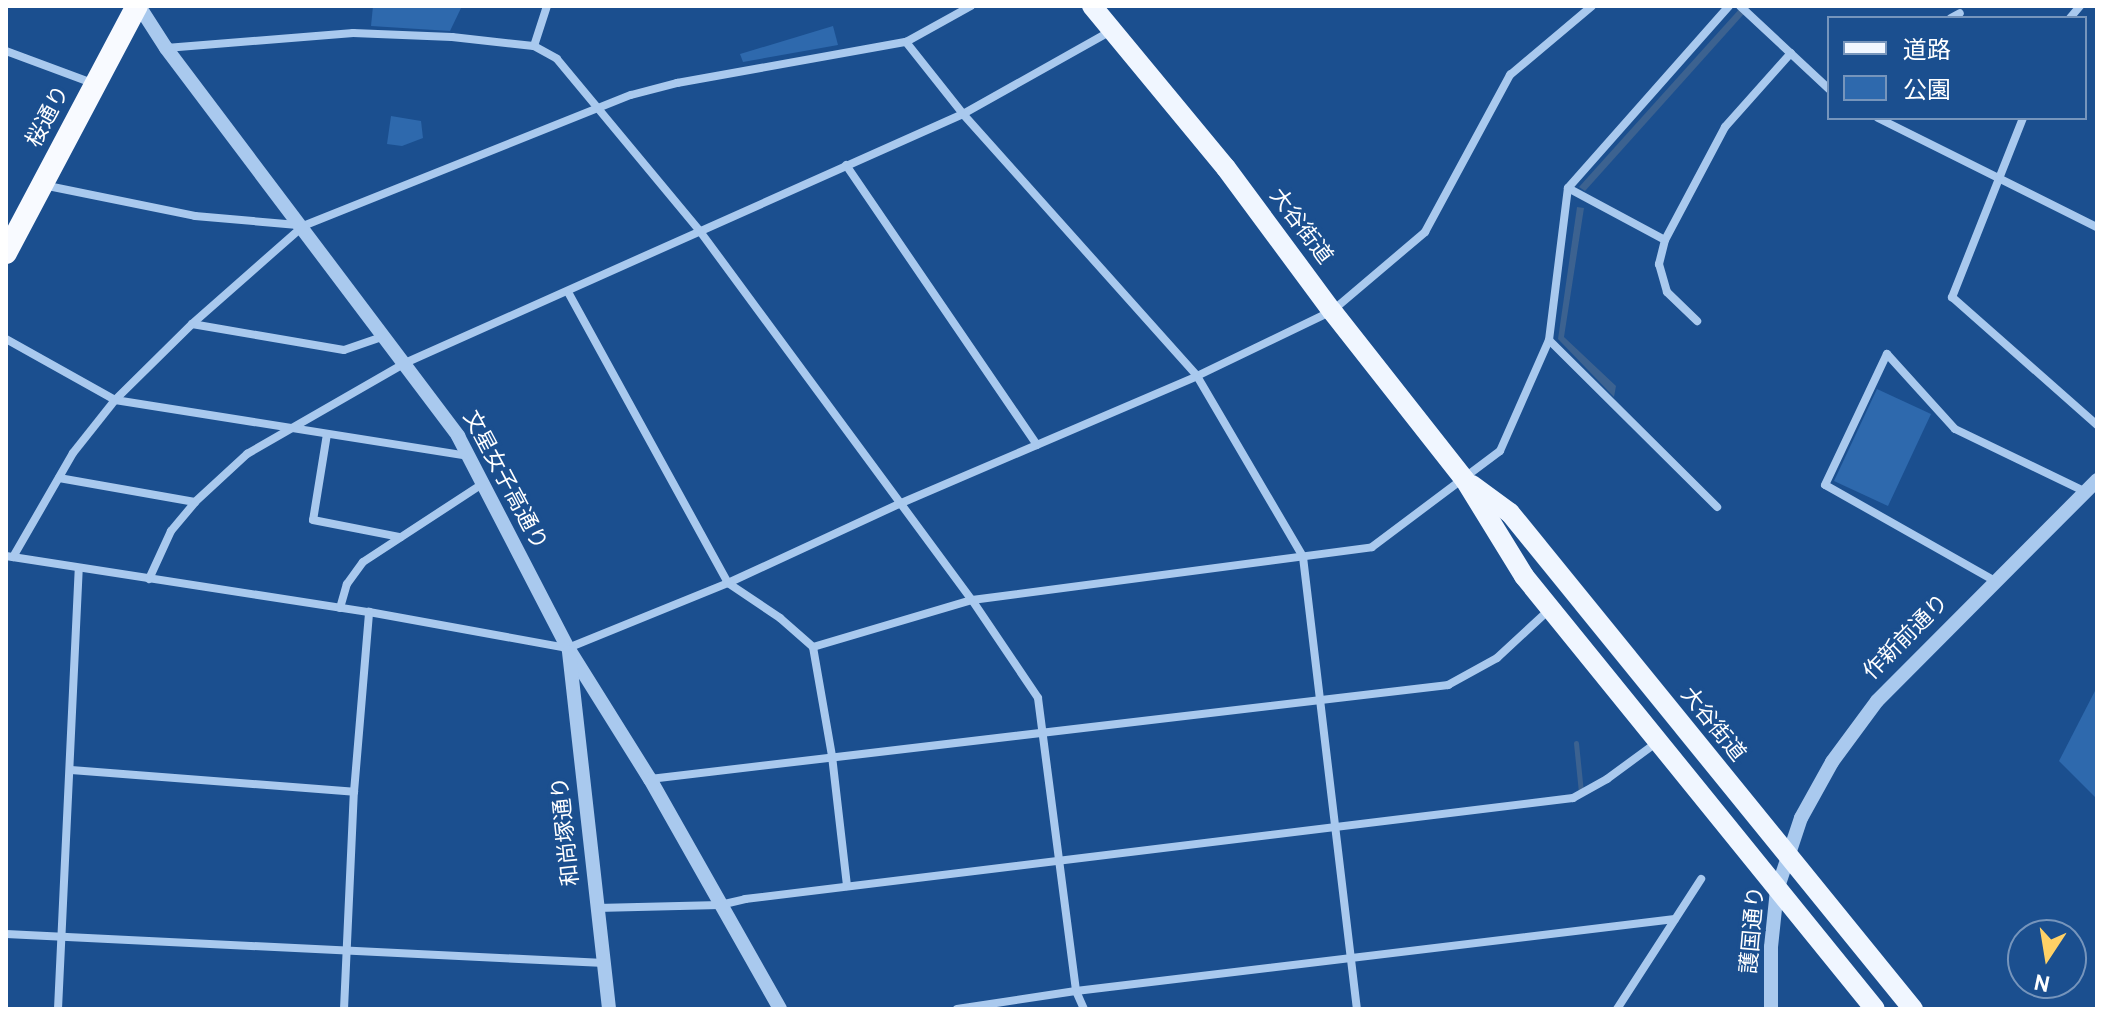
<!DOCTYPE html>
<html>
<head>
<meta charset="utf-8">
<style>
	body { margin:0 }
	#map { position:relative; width:2103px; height:1015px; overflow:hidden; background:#1b4f8f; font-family:Overpass,"Noto Sans JP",sans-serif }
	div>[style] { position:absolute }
	.green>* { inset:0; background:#2e69ad }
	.water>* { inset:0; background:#3c6290 }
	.stream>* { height:5px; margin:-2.5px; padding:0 2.5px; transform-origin:2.5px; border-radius:2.5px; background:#3c6290 }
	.minor>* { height:8px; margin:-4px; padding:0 4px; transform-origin:4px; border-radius:4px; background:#a9c9ee }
	.tertiary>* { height:14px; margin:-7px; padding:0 7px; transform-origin:7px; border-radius:7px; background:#a9c9ee }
	.primary>* { height:20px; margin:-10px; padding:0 10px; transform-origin:10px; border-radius:10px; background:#f0f6ff }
	.trunk>* { height:22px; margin:-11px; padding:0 11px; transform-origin:11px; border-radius:11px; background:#f8faff }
	span { translate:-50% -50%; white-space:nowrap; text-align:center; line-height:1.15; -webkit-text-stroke:7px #1b4f8f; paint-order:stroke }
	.street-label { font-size:22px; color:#fff }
	.frame { position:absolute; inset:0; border:8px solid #fff; pointer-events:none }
	.legend { position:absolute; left:1827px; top:16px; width:260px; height:104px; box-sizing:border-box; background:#1b4f8f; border:2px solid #7695bc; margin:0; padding:10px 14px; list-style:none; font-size:24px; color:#fff }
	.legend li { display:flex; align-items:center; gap:16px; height:40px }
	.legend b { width:40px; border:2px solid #7695bc }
	.north { position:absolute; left:2007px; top:919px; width:80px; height:80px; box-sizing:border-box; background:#1b4f8f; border:2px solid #7695bc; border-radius:50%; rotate:192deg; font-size:22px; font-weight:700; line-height:32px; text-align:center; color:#fff }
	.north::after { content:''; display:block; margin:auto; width:28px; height:36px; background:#ffd166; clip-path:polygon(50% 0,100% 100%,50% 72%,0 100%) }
</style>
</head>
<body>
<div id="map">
	<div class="green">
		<div style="clip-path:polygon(373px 6px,462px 6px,450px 31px,371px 26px)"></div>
		<div style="clip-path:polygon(833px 26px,838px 45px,743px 62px,740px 54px)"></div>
		<div style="clip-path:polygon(391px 116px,421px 121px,423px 138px,402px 146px,387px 144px)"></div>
		<div style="clip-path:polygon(1877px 389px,1931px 414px,1888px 506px,1834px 481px)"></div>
		<div style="clip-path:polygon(2097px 687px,2097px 799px,2059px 761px)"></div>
	</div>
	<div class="water">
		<div style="clip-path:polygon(1742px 6px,1751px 6px,1585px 191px,1579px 187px)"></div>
		<div style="clip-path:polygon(1577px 207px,1584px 208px,1564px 337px,1616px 386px,1614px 397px,1558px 339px)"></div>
	</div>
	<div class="stream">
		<div style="left:1576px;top:743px;width:49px;rotate:84.2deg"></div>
	</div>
	<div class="minor">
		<div style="left:1740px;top:6px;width:122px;rotate:43deg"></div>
		<div style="left:1951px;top:18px;width:10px;rotate:-29deg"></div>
		<div style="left:2070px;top:18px;width:16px;rotate:-50deg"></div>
		<div style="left:906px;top:42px;width:92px;rotate:51.6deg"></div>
		<div style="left:963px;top:114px;width:351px;rotate:48.2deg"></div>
		<div style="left:1197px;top:376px;width:210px;rotate:59.6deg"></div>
		<div style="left:1303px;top:557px;width:455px;rotate:83.2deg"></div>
		<div style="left:534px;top:46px;width:42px;rotate:-72deg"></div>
		<div style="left:166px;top:48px;width:188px;rotate:-4.6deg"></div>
		<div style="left:353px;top:33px;width:99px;rotate:2.3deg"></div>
		<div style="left:452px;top:37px;width:82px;rotate:6.3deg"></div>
		<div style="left:534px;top:46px;width:26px;rotate:29deg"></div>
		<div style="left:557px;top:59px;width:222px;rotate:50.3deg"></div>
		<div style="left:699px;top:230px;width:460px;rotate:53.6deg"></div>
		<div style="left:972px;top:600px;width:118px;rotate:56deg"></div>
		<div style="left:1038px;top:698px;width:295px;rotate:82.6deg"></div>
		<div style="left:1076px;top:991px;width:20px;rotate:66deg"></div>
		<div style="left:6px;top:51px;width:92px;rotate:20.4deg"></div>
		<div style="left:1878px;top:118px;width:245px;rotate:26.5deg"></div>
		<div style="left:2023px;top:118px;width:193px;rotate:111.6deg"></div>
		<div style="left:1952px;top:297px;width:193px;rotate:41.4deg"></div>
		<div style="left:846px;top:165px;width:339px;rotate:55.7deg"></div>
		<div style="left:43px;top:185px;width:155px;rotate:11.5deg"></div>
		<div style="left:195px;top:216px;width:103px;rotate:5deg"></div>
		<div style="left:1568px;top:188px;width:110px;rotate:28.2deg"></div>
		<div style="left:1665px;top:240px;width:25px;rotate:104deg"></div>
		<div style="left:1659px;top:264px;width:29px;rotate:74deg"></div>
		<div style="left:1667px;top:292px;width:42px;rotate:44deg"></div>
		<div style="left:1665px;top:240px;width:128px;rotate:-62deg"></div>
		<div style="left:1725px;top:127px;width:99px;rotate:-48.3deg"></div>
		<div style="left:568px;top:292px;width:332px;rotate:61.2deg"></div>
		<div style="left:728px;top:583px;width:63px;rotate:33.9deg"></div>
		<div style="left:780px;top:618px;width:44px;rotate:41.3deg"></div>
		<div style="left:813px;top:647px;width:111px;rotate:80.1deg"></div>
		<div style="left:832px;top:756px;width:131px;rotate:83.4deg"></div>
		<div style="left:192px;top:324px;width:154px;rotate:9.7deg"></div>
		<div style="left:344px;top:350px;width:43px;rotate:-18.9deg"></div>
		<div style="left:6px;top:339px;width:125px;rotate:29.2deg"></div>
		<div style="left:115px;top:400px;width:357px;rotate:9deg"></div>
		<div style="left:1549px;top:340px;width:237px;rotate:44.8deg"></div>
		<div style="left:327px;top:434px;width:87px;rotate:99.2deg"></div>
		<div style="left:313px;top:520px;width:89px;rotate:11.1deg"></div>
		<div style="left:59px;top:478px;width:138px;rotate:10deg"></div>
		<div style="left:6px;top:556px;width:367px;rotate:8.8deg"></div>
		<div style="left:369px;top:612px;width:202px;rotate:10.3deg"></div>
		<div style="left:568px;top:648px;width:173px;rotate:-22.1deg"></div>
		<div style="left:728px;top:583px;width:188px;rotate:-24.8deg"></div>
		<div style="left:899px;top:504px;width:324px;rotate:-23.2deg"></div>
		<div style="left:1197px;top:376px;width:150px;rotate:-25.7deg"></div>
		<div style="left:1332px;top:311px;width:122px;rotate:-40.3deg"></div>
		<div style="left:1425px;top:232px;width:179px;rotate:-61.6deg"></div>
		<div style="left:1510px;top:75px;width:107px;rotate:-40.1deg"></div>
		<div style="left:13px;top:557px;width:120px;rotate:-60deg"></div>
		<div style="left:73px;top:453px;width:68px;rotate:-51.6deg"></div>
		<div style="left:115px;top:400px;width:108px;rotate:-44.6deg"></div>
		<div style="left:192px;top:324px;width:148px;rotate:-41.4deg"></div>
		<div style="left:303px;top:226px;width:353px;rotate:-21.8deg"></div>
		<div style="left:631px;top:95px;width:48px;rotate:-14.6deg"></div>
		<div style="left:677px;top:83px;width:233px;rotate:-10.2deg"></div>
		<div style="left:906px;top:42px;width:74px;rotate:-29deg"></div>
		<div style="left:149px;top:579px;width:53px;rotate:-65.4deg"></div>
		<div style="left:171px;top:531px;width:38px;rotate:-50deg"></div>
		<div style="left:195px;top:502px;width:71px;rotate:-42.7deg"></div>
		<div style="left:247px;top:454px;width:182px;rotate:-29.9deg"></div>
		<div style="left:405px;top:363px;width:611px;rotate:-24.05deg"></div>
		<div style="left:963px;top:114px;width:170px;rotate:-29.3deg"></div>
		<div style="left:1995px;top:581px;width:195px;rotate:-150.5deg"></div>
		<div style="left:1825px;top:485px;width:145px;rotate:-64.7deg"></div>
		<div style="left:1887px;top:354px;width:101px;rotate:47.8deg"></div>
		<div style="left:1955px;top:429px;width:145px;rotate:25.7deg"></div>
		<div style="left:340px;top:608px;width:25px;rotate:-74deg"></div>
		<div style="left:347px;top:584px;width:27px;rotate:-54deg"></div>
		<div style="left:363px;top:562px;width:142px;rotate:-33.2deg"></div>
		<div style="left:813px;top:647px;width:166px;rotate:-16.5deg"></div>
		<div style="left:972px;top:600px;width:403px;rotate:-7.5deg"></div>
		<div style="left:1372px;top:547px;width:160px;rotate:-36.9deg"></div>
		<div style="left:1500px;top:451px;width:121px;rotate:-66.2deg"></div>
		<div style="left:1549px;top:340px;width:153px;rotate:-82.9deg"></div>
		<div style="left:1568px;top:188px;width:243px;rotate:-48.5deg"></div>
		<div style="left:71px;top:770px;width:284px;rotate:4.4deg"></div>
		<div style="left:650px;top:779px;width:804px;rotate:-6.72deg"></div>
		<div style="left:1448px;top:685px;width:56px;rotate:-28.9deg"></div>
		<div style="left:1497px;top:658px;width:72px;rotate:-42.8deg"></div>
		<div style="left:597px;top:908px;width:123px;rotate:-1.4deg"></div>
		<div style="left:720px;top:905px;width:26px;rotate:-13deg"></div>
		<div style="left:745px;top:899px;width:834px;rotate:-6.95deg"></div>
		<div style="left:1573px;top:798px;width:39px;rotate:-29deg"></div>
		<div style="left:1607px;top:779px;width:61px;rotate:-36.3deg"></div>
		<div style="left:6px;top:934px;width:599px;rotate:2.78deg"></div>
		<div style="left:58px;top:1009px;width:441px;rotate:-87.3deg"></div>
		<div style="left:344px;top:1009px;width:217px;rotate:-87.4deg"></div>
		<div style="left:354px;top:792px;width:181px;rotate:-85.2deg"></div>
		<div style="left:957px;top:1009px;width:120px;rotate:-8.6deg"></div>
		<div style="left:1076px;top:991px;width:603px;rotate:-6.85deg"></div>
		<div style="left:1617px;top:1009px;width:155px;rotate:-57.1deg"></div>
	</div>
	<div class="tertiary">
		<div style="left:139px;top:6px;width:50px;rotate:57.3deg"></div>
		<div style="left:166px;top:48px;width:486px;rotate:53deg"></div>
		<div style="left:458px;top:436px;width:239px;rotate:62.6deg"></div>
		<div style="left:568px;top:648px;width:155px;rotate:58deg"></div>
		<div style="left:650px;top:779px;width:264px;rotate:60.5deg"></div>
		<div style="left:569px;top:652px;width:359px;rotate:83.6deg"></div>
		<div style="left:1771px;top:1009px;width:62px;rotate:-90deg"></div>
		<div style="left:1771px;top:947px;width:57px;rotate:-84deg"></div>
		<div style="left:1777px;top:890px;width:76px;rotate:-71.6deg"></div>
		<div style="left:1801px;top:818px;width:64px;rotate:-61deg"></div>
		<div style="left:1832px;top:762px;width:76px;rotate:-53.6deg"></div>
		<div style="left:1877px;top:701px;width:312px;rotate:-45.1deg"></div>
	</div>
	<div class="primary">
		<div style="left:1092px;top:6px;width:210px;rotate:50.4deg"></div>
		<div style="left:1226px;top:168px;width:178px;rotate:53.5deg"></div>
		<div style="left:1332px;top:311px;width:215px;rotate:51.8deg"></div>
		<div style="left:1465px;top:480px;width:113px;rotate:58.4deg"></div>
		<div style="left:1524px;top:576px;width:557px;rotate:50.97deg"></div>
		<div style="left:1472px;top:485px;width:47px;rotate:36.4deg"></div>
		<div style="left:1510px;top:513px;width:639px;rotate:50.91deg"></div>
	</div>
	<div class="trunk">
		<div style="left:6px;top:253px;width:280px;rotate:-62.1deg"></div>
	</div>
	<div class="street-label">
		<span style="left:49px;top:117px;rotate:-62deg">桜通り</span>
		<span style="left:1300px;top:227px;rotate:53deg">大谷街道</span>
		<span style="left:504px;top:481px;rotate:62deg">文星女子高通り</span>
		<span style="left:1907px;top:638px;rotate:-45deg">作新前通り</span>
		<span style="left:1712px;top:725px;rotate:51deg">大谷街道</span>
		<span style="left:567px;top:831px;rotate:-96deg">和尚塚通り</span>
		<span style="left:1754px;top:930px;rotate:-85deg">護国通り</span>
	</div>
	<div class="frame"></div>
	<ul class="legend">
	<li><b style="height:10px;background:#f0f6ff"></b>道路</li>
	<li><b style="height:22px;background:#2e69ad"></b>公園</li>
	</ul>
	<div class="north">N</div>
</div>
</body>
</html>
